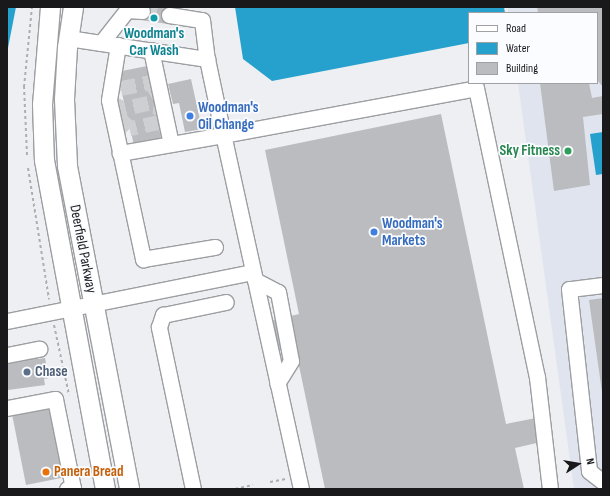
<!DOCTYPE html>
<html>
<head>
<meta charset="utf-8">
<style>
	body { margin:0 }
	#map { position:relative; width:610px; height:496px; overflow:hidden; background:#edeff2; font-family:"Sofia Sans Condensed",sans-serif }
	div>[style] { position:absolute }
	.built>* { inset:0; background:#dfe4ee }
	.water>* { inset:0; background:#26a1ce }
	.building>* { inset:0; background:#babcbf }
	.minor-tunnel>* { height:15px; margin-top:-7.5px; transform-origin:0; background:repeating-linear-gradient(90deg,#cdcfd2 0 15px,transparent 0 23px) }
	.path>* { height:2px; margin-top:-1px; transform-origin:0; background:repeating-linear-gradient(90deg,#acaeb0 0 3px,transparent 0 6px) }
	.roads { filter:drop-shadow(1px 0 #9c9ea1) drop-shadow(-1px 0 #9c9ea1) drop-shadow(0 1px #9c9ea1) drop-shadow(0 -1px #9c9ea1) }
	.minor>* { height:15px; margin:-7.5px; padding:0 7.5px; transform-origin:7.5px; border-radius:7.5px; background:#fff }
	.major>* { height:19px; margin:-9.5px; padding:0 9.5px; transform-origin:9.5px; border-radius:9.5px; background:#fff }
	.dots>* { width:11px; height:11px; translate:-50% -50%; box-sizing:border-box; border:2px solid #fbfcff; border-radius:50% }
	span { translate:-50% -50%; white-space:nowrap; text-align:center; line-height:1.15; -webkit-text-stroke:3.5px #fbfcff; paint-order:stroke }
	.culture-label { font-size:15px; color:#0d838f; font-weight:700 }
	.shop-label { font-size:15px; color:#366cbe; font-weight:700 }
	.left { translate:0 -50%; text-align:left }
	.leisure-label { font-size:15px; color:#27864d; font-weight:700 }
	.right { translate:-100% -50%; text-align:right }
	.street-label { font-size:15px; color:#19191b }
	.service-label { font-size:15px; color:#4e5e75; font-weight:700 }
	.food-label { font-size:15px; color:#c56008; font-weight:700 }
	.frame { position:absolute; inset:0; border:8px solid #19191b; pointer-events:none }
	.legend { position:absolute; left:468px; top:12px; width:130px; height:72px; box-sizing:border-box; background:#fbfcff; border:1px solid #a1a1a4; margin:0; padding:5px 7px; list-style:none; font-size:12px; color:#19191b }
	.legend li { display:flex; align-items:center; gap:8px; height:20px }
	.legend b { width:20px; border:1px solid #a1a1a4 }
	.north { position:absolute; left:558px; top:444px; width:40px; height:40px; -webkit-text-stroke:3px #fbfcff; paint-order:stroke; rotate:78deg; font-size:11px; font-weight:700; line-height:16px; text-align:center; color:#19191b }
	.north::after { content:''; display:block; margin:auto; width:14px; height:18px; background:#19191b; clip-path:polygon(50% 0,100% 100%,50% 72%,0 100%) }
</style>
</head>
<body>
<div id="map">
	<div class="built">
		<div style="clip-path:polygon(508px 7px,603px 7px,603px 489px,574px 489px,518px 83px,597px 83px,597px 13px,508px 13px)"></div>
	</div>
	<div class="water">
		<div style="clip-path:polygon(7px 7px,16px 7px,7px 53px)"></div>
		<div style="clip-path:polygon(235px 7px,504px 7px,505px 13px,469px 13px,469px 43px,272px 81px,243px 59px)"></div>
		<div style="clip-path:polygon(603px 132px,603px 174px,596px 175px,590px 134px)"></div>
	</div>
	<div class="building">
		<div style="clip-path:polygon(142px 7px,170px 7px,168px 24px,140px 20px)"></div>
		<div style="clip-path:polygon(537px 7px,603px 7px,603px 87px,597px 80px,597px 13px,538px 13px)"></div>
		<div style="clip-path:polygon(147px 66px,161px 138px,134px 145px,117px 72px)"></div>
		<div style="clip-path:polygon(191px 79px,202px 129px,185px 132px,179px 103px,173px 104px,168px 84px)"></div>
		<div style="clip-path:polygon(540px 83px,589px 83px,592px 98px,603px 96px,603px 114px,583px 117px,590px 185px,554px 191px)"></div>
		<div style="clip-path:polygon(441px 114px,506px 424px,536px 418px,541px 442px,515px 448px,524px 489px,325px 489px,295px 347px,279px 350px,273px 320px,299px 314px,265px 150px)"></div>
		<div style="clip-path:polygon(603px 298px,603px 392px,602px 392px,589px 300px)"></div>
		<div style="clip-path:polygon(37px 355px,38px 359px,45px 358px,49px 378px,44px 379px,45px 385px,8px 390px,7px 361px)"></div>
		<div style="clip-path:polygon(52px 407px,66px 477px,26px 485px,11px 409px)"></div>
	</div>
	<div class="minor-tunnel">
		<div style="left:142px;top:11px;width:27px;rotate:8deg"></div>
		<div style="left:151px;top:82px;width:21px;rotate:59deg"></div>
		<div style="left:162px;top:100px;width:22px;rotate:98deg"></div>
		<div style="left:159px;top:122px;width:30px;rotate:168deg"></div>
		<div style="left:130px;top:128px;width:25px;rotate:-138deg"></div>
		<div style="left:111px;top:111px;width:25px;rotate:-67deg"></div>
		<div style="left:121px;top:88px;width:31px;rotate:-11deg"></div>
		<div style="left:111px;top:111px;width:52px;rotate:-12.2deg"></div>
	</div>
	<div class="path">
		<div style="left:27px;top:155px;width:68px;rotate:-92.5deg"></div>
		<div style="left:24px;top:87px;width:80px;rotate:-84.3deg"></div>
		<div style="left:28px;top:168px;width:133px;rotate:80.9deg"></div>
		<div style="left:54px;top:325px;width:72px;rotate:77.9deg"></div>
		<div style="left:270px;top:482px;width:16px;rotate:-11deg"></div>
		<div style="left:235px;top:489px;width:18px;rotate:-13deg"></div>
	</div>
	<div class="roads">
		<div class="minor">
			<div style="left:169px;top:15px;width:33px;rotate:9deg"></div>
			<div style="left:202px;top:20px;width:39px;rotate:83deg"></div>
			<div style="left:68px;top:38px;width:141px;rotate:8.6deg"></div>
			<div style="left:207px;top:59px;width:78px;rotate:78.1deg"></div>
			<div style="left:223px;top:135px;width:105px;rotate:170.1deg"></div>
			<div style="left:101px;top:43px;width:42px;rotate:-51.8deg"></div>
			<div style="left:127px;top:10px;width:15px;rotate:4deg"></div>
			<div style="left:118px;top:45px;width:56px;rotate:99.3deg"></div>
			<div style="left:109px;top:100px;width:163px;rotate:77.9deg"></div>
			<div style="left:143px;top:259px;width:73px;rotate:-9.5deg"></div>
			<div style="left:151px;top:50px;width:96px;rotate:78deg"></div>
			<div style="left:255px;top:280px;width:26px;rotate:28deg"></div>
			<div style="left:278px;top:292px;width:70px;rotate:79.3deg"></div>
			<div style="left:291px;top:361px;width:26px;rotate:122deg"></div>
			<div style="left:603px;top:285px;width:34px;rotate:173deg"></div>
			<div style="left:569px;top:289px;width:183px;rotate:83.7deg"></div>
			<div style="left:589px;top:471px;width:18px;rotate:38deg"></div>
			<div style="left:7px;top:321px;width:251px;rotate:-11.3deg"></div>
			<div style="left:7px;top:355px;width:33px;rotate:-11deg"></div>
			<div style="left:7px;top:408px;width:49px;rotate:-10.6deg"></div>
			<div style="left:55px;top:399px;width:91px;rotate:78.6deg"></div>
			<div style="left:73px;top:488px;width:6px;rotate:171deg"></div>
			<div style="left:193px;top:489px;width:166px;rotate:-101.9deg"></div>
			<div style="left:159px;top:327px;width:13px;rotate:-72deg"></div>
			<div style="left:163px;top:315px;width:64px;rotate:-11.7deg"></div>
			<div style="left:301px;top:489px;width:362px;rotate:-102.4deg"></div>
			<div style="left:223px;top:135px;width:257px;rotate:-10.5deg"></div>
			<div style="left:476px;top:88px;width:295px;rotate:78.1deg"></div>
			<div style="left:537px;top:377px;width:113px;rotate:83.4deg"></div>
		</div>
		<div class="major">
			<div style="left:50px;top:7px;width:97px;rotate:94.7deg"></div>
			<div style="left:42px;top:104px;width:56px;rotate:88deg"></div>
			<div style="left:44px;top:160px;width:335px;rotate:79.5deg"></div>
			<div style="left:73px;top:7px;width:40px;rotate:98.5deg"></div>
			<div style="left:67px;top:47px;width:52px;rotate:93.3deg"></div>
			<div style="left:64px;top:99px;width:67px;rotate:87.4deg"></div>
			<div style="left:67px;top:166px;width:329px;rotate:79.1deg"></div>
		</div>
	</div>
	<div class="dots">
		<div style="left:154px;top:18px;background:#0f9aa8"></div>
		<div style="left:190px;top:116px;background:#3f7fe0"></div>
		<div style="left:568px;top:151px;background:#2e9e5b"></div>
		<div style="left:374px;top:232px;background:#3f7fe0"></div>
		<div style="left:27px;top:372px;background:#5c6f8a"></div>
		<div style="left:46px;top:472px;background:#e8710a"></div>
	</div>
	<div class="culture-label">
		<span style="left:154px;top:42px">Woodman's<br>Car Wash</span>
	</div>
	<div class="shop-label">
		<span class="left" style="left:198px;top:116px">Woodman's<br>Oil Change</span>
		<span class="left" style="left:382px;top:232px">Woodman's<br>Markets</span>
	</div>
	<div class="leisure-label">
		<span class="right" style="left:560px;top:151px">Sky Fitness</span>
	</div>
	<div class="street-label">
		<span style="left:83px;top:249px;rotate:79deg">Deerfield Parkway</span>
	</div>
	<div class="service-label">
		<span class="left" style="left:35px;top:372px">Chase</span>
	</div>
	<div class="food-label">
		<span class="left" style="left:54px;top:472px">Panera Bread</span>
	</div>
	<div class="frame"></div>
	<ul class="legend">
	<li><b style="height:5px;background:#fff"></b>Road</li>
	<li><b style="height:11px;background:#26a1ce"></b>Water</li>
	<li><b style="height:11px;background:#babcbf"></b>Building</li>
	</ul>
	<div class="north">N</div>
</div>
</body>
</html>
